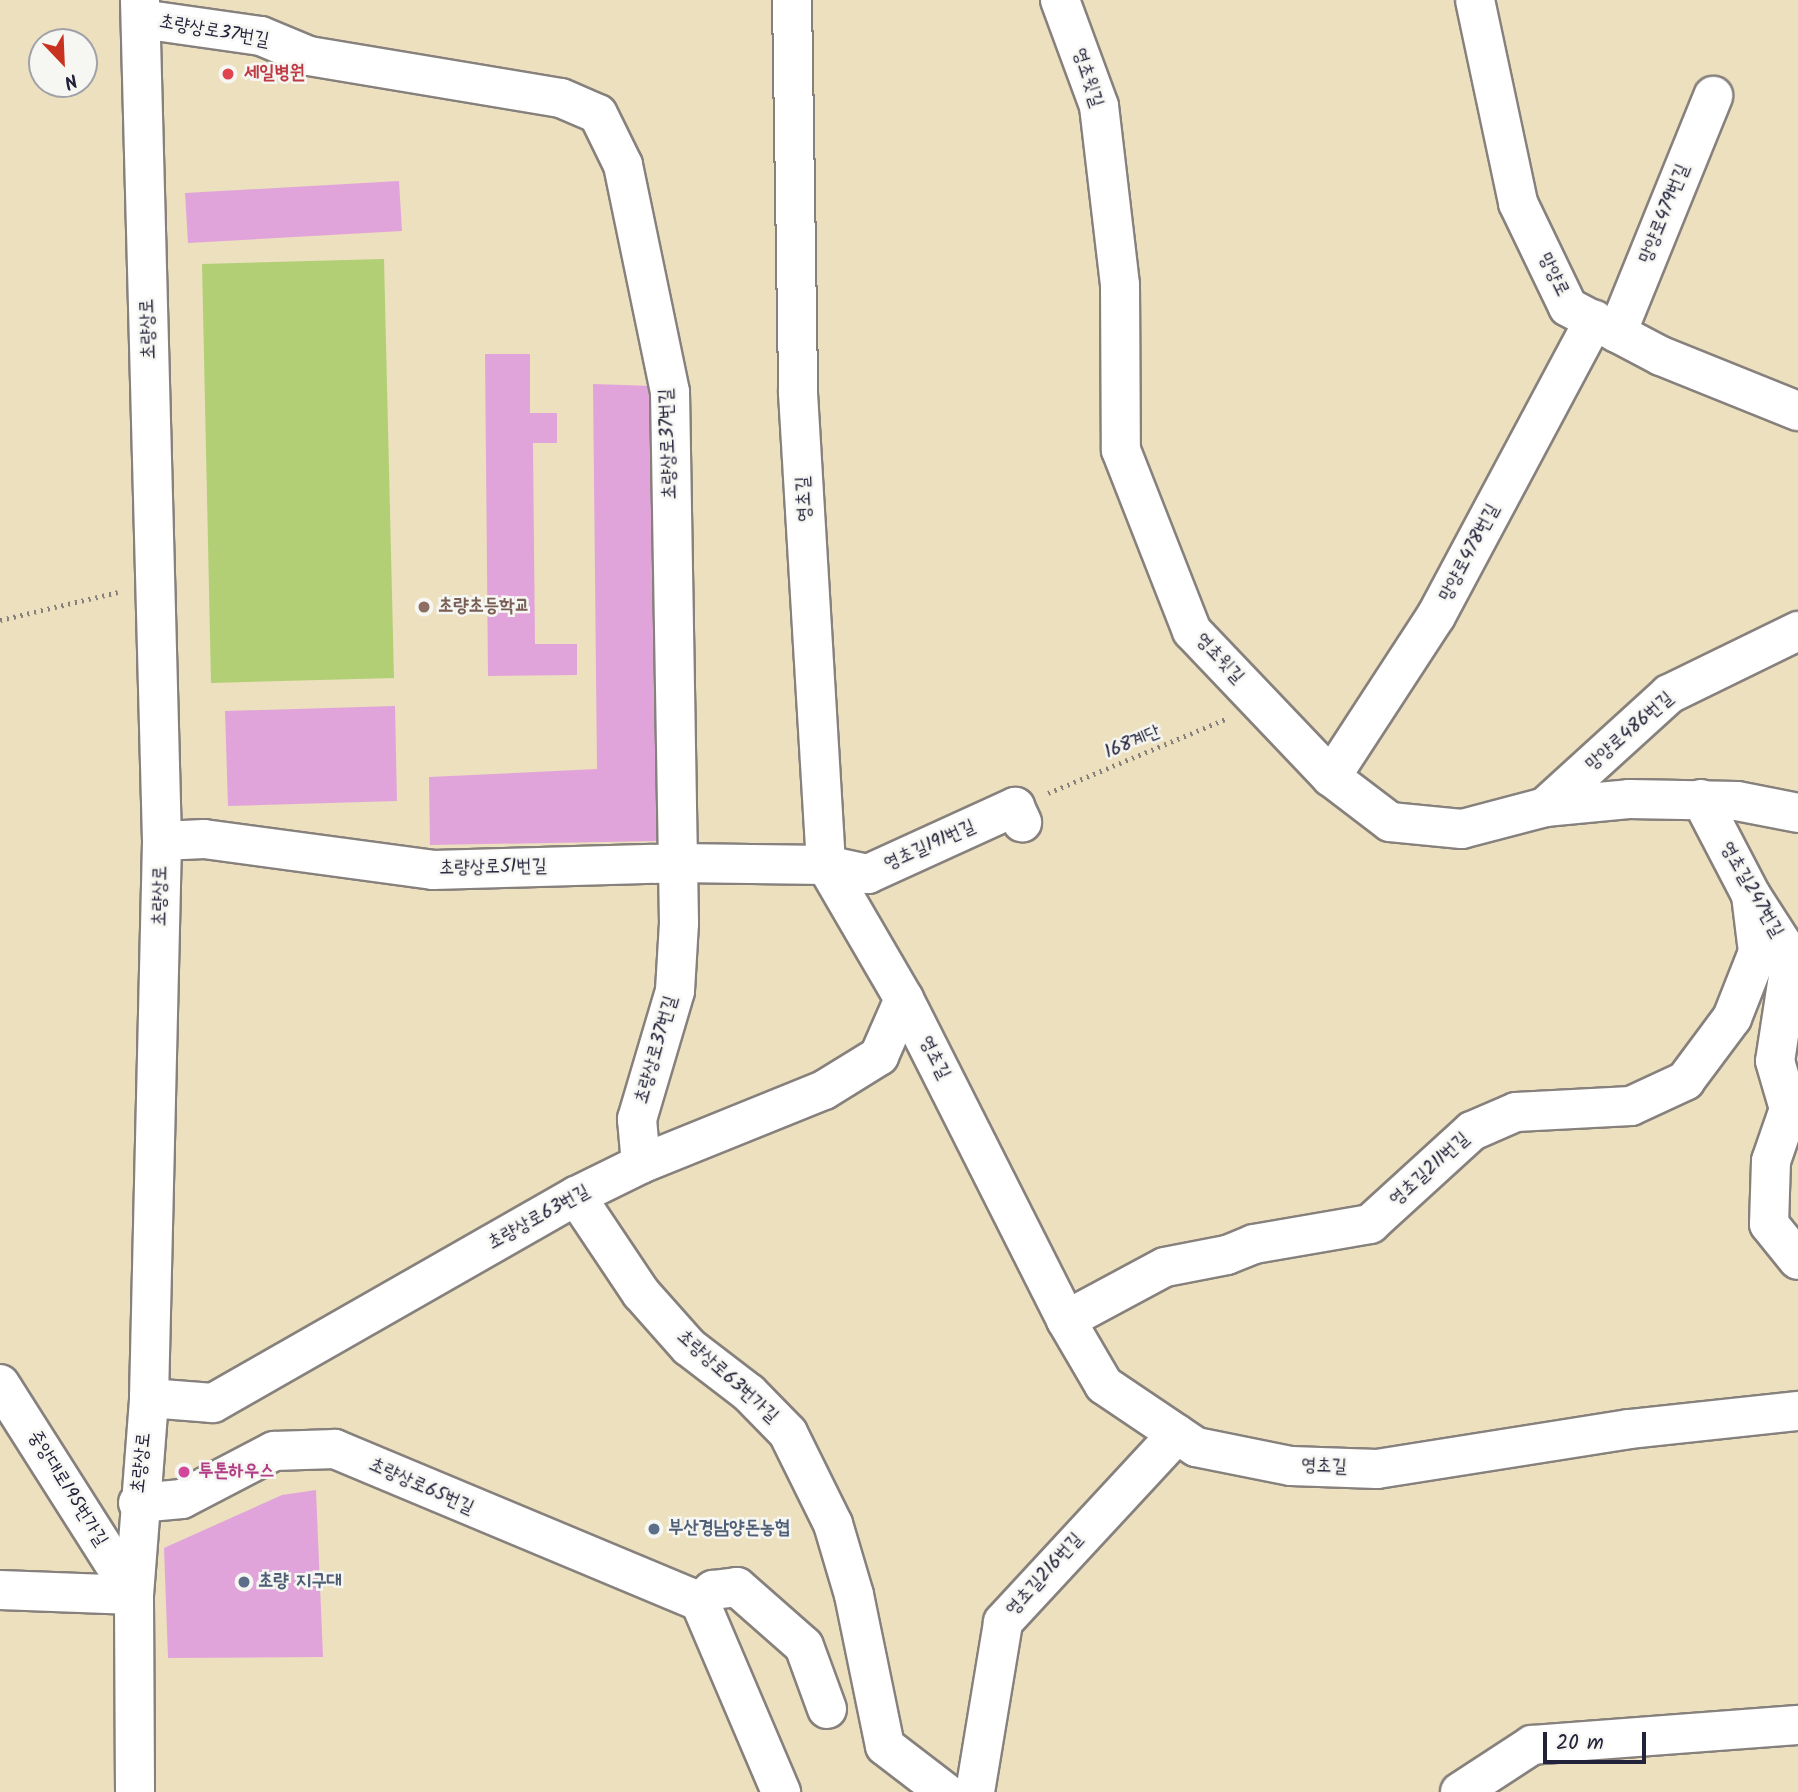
<!DOCTYPE html>
<html>
<head>
<meta charset="utf-8">
<style>
	body { margin:0 }
	#map { position:relative; width:1798px; height:1792px; overflow:hidden; background:#ece0bf; font-family:Kalam,"Poor Story",sans-serif }
	div>[style] { position:absolute }
	.green>* { inset:0; background:#b2cf75 }
	.building>* { inset:0; background:#e1a4da }
	.path>* { height:4.5px; margin-top:-2.25px; transform-origin:0; background:repeating-linear-gradient(90deg,#87817d 0 2px,transparent 0 7px) }
	.roads { filter:drop-shadow(2px 0 #87817d) drop-shadow(-2px 0 #87817d) drop-shadow(0 2px #87817d) drop-shadow(0 -2px #87817d) }
	.minor>* { height:38px; margin:-19px; padding:0 19px; transform-origin:19px; border-radius:19px; background:#fff }
	.major>* { height:38px; margin:-19px; padding:0 19px; transform-origin:19px; border-radius:19px; background:#fff }
	.dots>* { width:19px; height:19px; translate:-50% -50%; box-sizing:border-box; border:4px solid #f6f6f2; border-radius:50% }
	span { translate:-50% -50%; white-space:nowrap; text-align:center; line-height:1.15; -webkit-text-stroke:5px #f6f6f2; paint-order:stroke }
	.street-label { font-size:19px; color:#22223b }
	.health-label { font-size:19px; color:#be3a42; font-weight:700 }
	.left { translate:0 -50%; text-align:left }
	.education-label { font-size:19px; color:#785e54; font-weight:700 }
	.hotel-label { font-size:19px; color:#b23c85; font-weight:700 }
	.service-label { font-size:19px; color:#4e5e75; font-weight:700 }
	.north { position:absolute; left:28px; top:28px; width:70px; height:70px; box-sizing:border-box; background:#f6f6f2; border:2px solid #a1a1a9; border-radius:50%; rotate:157deg; font-size:19px; font-weight:700; line-height:28px; text-align:center; color:#22223b }
	.north::after { content:''; display:block; margin:auto; width:24px; height:32px; background:#c8321e; clip-path:polygon(50% 0,100% 100%,50% 72%,0 100%) }
	.scale { position:absolute; left:1543px; top:1732px; width:103px; height:32px; box-sizing:border-box; border:4px solid #22223b; border-top:0; padding-left:9px; font-size:21px; line-height:24px; white-space:nowrap; color:#22223b; -webkit-text-stroke:5px #f6f6f2; paint-order:stroke }
</style>
</head>
<body>
<div id="map">
	<div class="green">
		<div style="clip-path:polygon(384px 259px,394px 678px,211px 683px,202px 264px)"></div>
	</div>
	<div class="building">
		<div style="clip-path:polygon(399px 181px,402px 231px,188px 243px,185px 193px)"></div>
		<div style="clip-path:polygon(485px 354px,530px 354px,530px 413px,557px 413px,557px 443px,533px 443px,535px 644px,577px 644px,577px 675px,488px 676px)"></div>
		<div style="clip-path:polygon(593px 384px,654px 386px,658px 841px,430px 845px,429px 777px,597px 769px)"></div>
		<div style="clip-path:polygon(395px 706px,397px 801px,228px 806px,225px 711px)"></div>
		<div style="clip-path:polygon(316px 1490px,323px 1657px,168px 1658px,164px 1548px,282px 1495px)"></div>
	</div>
	<div class="path">
		<div style="left:0;top:620px;width:121px;rotate:-13.3deg"></div>
		<div style="left:1048px;top:793px;width:195px;rotate:-22.6deg"></div>
	</div>
	<div class="roads">
		<div class="minor">
			<div style="left:792px;top:0;width:393px;rotate:89.1deg"></div>
			<div style="left:798px;top:393px;width:473px;rotate:86.6deg"></div>
			<div style="left:826px;top:865px;width:155px;rotate:59.8deg"></div>
			<div style="left:904px;top:999px;width:360px;rotate:63.2deg"></div>
			<div style="left:1066px;top:1320px;width:75px;rotate:59.7deg"></div>
			<div style="left:1104px;top:1385px;width:111px;rotate:34deg"></div>
			<div style="left:1196px;top:1447px;width:97px;rotate:11.3deg"></div>
			<div style="left:1291px;top:1466px;width:86px;rotate:2deg"></div>
			<div style="left:1377px;top:1469px;width:255px;rotate:-9deg"></div>
			<div style="left:1629px;top:1429px;width:170px;rotate:-6.1deg"></div>
			<div style="left:1060px;top:0;width:113px;rotate:69.8deg"></div>
			<div style="left:1099px;top:106px;width:180px;rotate:83.3deg"></div>
			<div style="left:1120px;top:285px;width:165px;rotate:89.7deg"></div>
			<div style="left:1121px;top:450px;width:194px;rotate:68.6deg"></div>
			<div style="left:1192px;top:631px;width:202px;rotate:46.4deg"></div>
			<div style="left:1331px;top:777px;width:74px;rotate:37.3deg"></div>
			<div style="left:1390px;top:822px;width:72px;rotate:5.6deg"></div>
			<div style="left:1462px;top:829px;width:86px;rotate:-14.8deg"></div>
			<div style="left:1545px;top:807px;width:84px;rotate:-5.4deg"></div>
			<div style="left:1629px;top:799px;width:108px;rotate:1.1deg"></div>
			<div style="left:1737px;top:801px;width:62px;rotate:11.1deg"></div>
			<div style="left:141px;top:19px;width:121px;rotate:8.1deg"></div>
			<div style="left:261px;top:36px;width:52px;rotate:22.6deg"></div>
			<div style="left:309px;top:56px;width:255px;rotate:9.5deg"></div>
			<div style="left:561px;top:98px;width:40px;rotate:23.4deg"></div>
			<div style="left:598px;top:114px;width:57px;rotate:63.9deg"></div>
			<div style="left:623px;top:165px;width:232px;rotate:78.3deg"></div>
			<div style="left:670px;top:392px;width:531px;rotate:89.03deg"></div>
			<div style="left:679px;top:923px;width:68px;rotate:93.4deg"></div>
			<div style="left:675px;top:991px;width:134px;rotate:106.5deg"></div>
			<div style="left:637px;top:1119px;width:45px;rotate:84.9deg"></div>
			<div style="left:1617px;top:333px;width:256px;rotate:-67.9deg"></div>
			<div style="left:1331px;top:777px;width:192px;rotate:-56.9deg"></div>
			<div style="left:1436px;top:616px;width:336px;rotate:-61.9deg"></div>
			<div style="left:1701px;top:799px;width:108px;rotate:62.5deg"></div>
			<div style="left:1751px;top:895px;width:74px;rotate:57.2deg"></div>
			<div style="left:1791px;top:957px;width:105px;rotate:98.7deg"></div>
			<div style="left:1775px;top:1061px;width:50px;rotate:73.7deg"></div>
			<div style="left:1789px;top:1109px;width:55px;rotate:109.1deg"></div>
			<div style="left:1771px;top:1161px;width:63px;rotate:91.8deg"></div>
			<div style="left:1769px;top:1224px;width:46px;rotate:51.1deg"></div>
			<div style="left:1545px;top:807px;width:168px;rotate:-42.3deg"></div>
			<div style="left:1669px;top:694px;width:144px;rotate:-26deg"></div>
			<div style="left:162px;top:841px;width:42px;rotate:-2.7deg"></div>
			<div style="left:204px;top:839px;width:231px;rotate:7.7deg"></div>
			<div style="left:433px;top:870px;width:244px;rotate:-1.6deg"></div>
			<div style="left:677px;top:863px;width:149px;rotate:0.8deg"></div>
			<div style="left:826px;top:865px;width:43px;rotate:12.1deg"></div>
			<div style="left:868px;top:874px;width:162px;rotate:-24.5deg"></div>
			<div style="left:1015px;top:807px;width:17px;rotate:65deg"></div>
			<div style="left:576px;top:1196px;width:117px;rotate:56.2deg"></div>
			<div style="left:641px;top:1293px;width:72px;rotate:48.4deg"></div>
			<div style="left:689px;top:1347px;width:76px;rotate:37.5deg"></div>
			<div style="left:749px;top:1393px;width:56px;rotate:45.7deg"></div>
			<div style="left:788px;top:1433px;width:102px;rotate:63.7deg"></div>
			<div style="left:833px;top:1524px;width:74px;rotate:73.5deg"></div>
			<div style="left:854px;top:1595px;width:154px;rotate:78.4deg"></div>
			<div style="left:885px;top:1746px;width:76px;rotate:37.5deg"></div>
			<div style="left:1066px;top:1320px;width:112px;rotate:-28.2deg"></div>
			<div style="left:1165px;top:1267px;width:63px;rotate:-11deg"></div>
			<div style="left:1227px;top:1255px;width:29px;rotate:-22deg"></div>
			<div style="left:1254px;top:1244px;width:118px;rotate:-9.8deg"></div>
			<div style="left:1370px;top:1224px;width:138px;rotate:-42.4deg"></div>
			<div style="left:1472px;top:1131px;width:48px;rotate:-23.4deg"></div>
			<div style="left:1516px;top:1112px;width:115px;rotate:-3deg"></div>
			<div style="left:1631px;top:1106px;width:60px;rotate:-24.8deg"></div>
			<div style="left:1685px;top:1081px;width:79px;rotate:-53.3deg"></div>
			<div style="left:1732px;top:1018px;width:71px;rotate:-68.5deg"></div>
			<div style="left:1758px;top:952px;width:57px;rotate:-97deg"></div>
			<div style="left:0;top:1384px;width:250px;rotate:57.6deg"></div>
			<div style="left:149px;top:1398px;width:64px;rotate:4.5deg"></div>
			<div style="left:213px;top:1403px;width:418px;rotate:-29.7deg"></div>
			<div style="left:576px;top:1196px;width:72px;rotate:-26.2deg"></div>
			<div style="left:641px;top:1164px;width:197px;rotate:-22deg"></div>
			<div style="left:824px;top:1090px;width:65px;rotate:-31.7deg"></div>
			<div style="left:879px;top:1056px;width:62px;rotate:-66.3deg"></div>
			<div style="left:138px;top:1503px;width:44px;rotate:-5.2deg"></div>
			<div style="left:182px;top:1499px;width:104px;rotate:-27.6deg"></div>
			<div style="left:274px;top:1451px;width:61px;rotate:-1.9deg"></div>
			<div style="left:335px;top:1449px;width:396px;rotate:22.7deg"></div>
			<div style="left:700px;top:1602px;width:207px;rotate:66.9deg"></div>
			<div style="left:0;top:1590px;width:134px;rotate:2.1deg"></div>
			<div style="left:700px;top:1602px;width:18px;rotate:-43deg"></div>
			<div style="left:713px;top:1590px;width:24px;rotate:-7deg"></div>
			<div style="left:737px;top:1587px;width:89px;rotate:41.4deg"></div>
			<div style="left:804px;top:1646px;width:67px;rotate:69.9deg"></div>
			<div style="left:135px;top:1792px;width:197px;rotate:-90.3deg"></div>
			<div style="left:134px;top:1595px;width:198px;rotate:-85.6deg"></div>
			<div style="left:149px;top:1398px;width:557px;rotate:-88.66deg"></div>
			<div style="left:162px;top:841px;width:841px;rotate:-91.5deg"></div>
			<div style="left:975px;top:1792px;width:172px;rotate:-80.6deg"></div>
			<div style="left:1003px;top:1622px;width:256px;rotate:-47.2deg"></div>
			<div style="left:1460px;top:1792px;width:86px;rotate:-33.1deg"></div>
			<div style="left:1532px;top:1745px;width:267px;rotate:-4.3deg"></div>
		</div>
		<div class="major">
			<div style="left:1475px;top:0;width:208px;rotate:78deg"></div>
			<div style="left:1518px;top:203px;width:115px;rotate:64.3deg"></div>
			<div style="left:1568px;top:307px;width:105px;rotate:27.8deg"></div>
			<div style="left:1661px;top:356px;width:148px;rotate:21.9deg"></div>
		</div>
	</div>
	<div class="dots">
		<div style="left:228px;top:74px;background:#e0444e"></div>
		<div style="left:424px;top:607px;background:#8d6e63"></div>
		<div style="left:184px;top:1472px;background:#d1479c"></div>
		<div style="left:654px;top:1529px;background:#5c6f8a"></div>
		<div style="left:244px;top:1582px;background:#5c6f8a"></div>
	</div>
	<div class="street-label">
		<span style="left:214px;top:32px;rotate:10deg">초량상로37번길</span>
		<span style="left:1087px;top:78px;rotate:72deg">영초윗길</span>
		<span style="left:1665px;top:214px;rotate:-68deg">망양로479번길</span>
		<span style="left:1553px;top:275px;rotate:64deg">망양로</span>
		<span style="left:149px;top:329px;rotate:-92deg">초량상로</span>
		<span style="left:669px;top:444px;rotate:-92deg">초량상로37번길</span>
		<span style="left:805px;top:499px;rotate:-93deg">영초길</span>
		<span style="left:1470px;top:553px;rotate:-62deg">망양로478번길</span>
		<span style="left:1219px;top:659px;rotate:47deg">영초윗길</span>
		<span style="left:1630px;top:732px;rotate:-41deg">망양로486번길</span>
		<span style="left:1133px;top:743px;rotate:-23deg">168계단</span>
		<span style="left:930px;top:846px;rotate:-24deg">영초길191번길</span>
		<span style="left:493px;top:868px;rotate:-1deg">초량상로51번길</span>
		<span style="left:1751px;top:890px;rotate:60deg">영초길247번길</span>
		<span style="left:161px;top:896px;rotate:-89deg">초량상로</span>
		<span style="left:657px;top:1050px;rotate:-74deg">초량상로37번길</span>
		<span style="left:934px;top:1058px;rotate:63deg">영초길</span>
		<span style="left:1430px;top:1170px;rotate:-42deg">영초길211번길</span>
		<span style="left:539px;top:1218px;rotate:-29deg">초량상로63번길</span>
		<span style="left:727px;top:1377px;rotate:42deg">초량상로63번가길</span>
		<span style="left:142px;top:1463px;rotate:-84deg">초량상로</span>
		<span style="left:1324px;top:1467px;rotate:2deg">영초길</span>
		<span style="left:421px;top:1487px;rotate:24deg">초량상로65번길</span>
		<span style="left:67px;top:1489px;rotate:58deg">중앙대로195번가길</span>
		<span style="left:1045px;top:1575px;rotate:-48deg">영초길216번길</span>
	</div>
	<div class="health-label">
		<span class="left" style="left:244px;top:74px">세일병원</span>
	</div>
	<div class="education-label">
		<span class="left" style="left:438px;top:607px">초량초등학교</span>
	</div>
	<div class="hotel-label">
		<span class="left" style="left:198px;top:1472px">투톤하우스</span>
	</div>
	<div class="service-label">
		<span class="left" style="left:668px;top:1529px">부산경남양돈농협</span>
		<span class="left" style="left:258px;top:1582px">초량 지구대</span>
	</div>
	<div class="north">N</div>
	<div class="scale">20 m</div>
</div>
</body>
</html>
